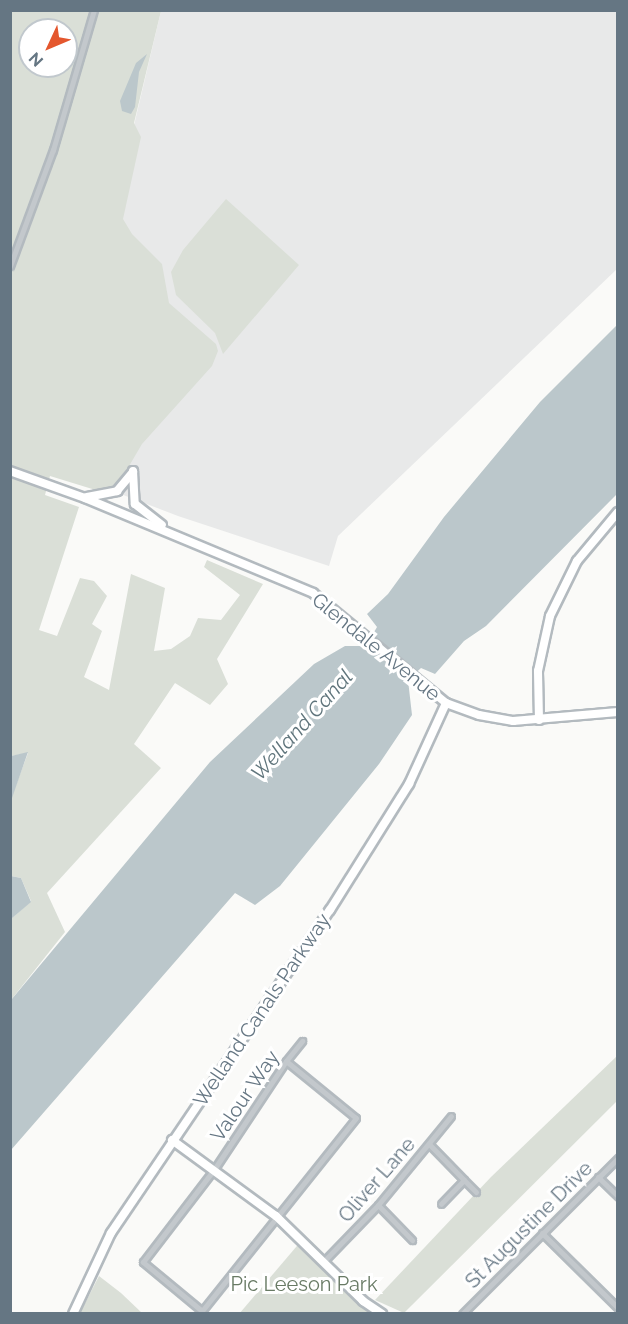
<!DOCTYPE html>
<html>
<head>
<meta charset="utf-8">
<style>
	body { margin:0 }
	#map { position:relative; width:628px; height:1324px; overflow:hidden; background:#fafaf8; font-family:Raleway,sans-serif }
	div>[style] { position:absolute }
	.built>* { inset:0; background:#e8e9e9 }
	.green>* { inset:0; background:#dadfd7 }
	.water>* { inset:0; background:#bbc7cb }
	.roads { filter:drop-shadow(2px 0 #b3babf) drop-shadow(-2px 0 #b3babf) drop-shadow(0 2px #b3babf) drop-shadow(0 -2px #b3babf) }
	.street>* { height:5px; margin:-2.5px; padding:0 2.5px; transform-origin:2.5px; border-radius:2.5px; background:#c3c8cc }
	.secondary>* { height:8px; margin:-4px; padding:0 4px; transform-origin:4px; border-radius:4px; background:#fff }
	span { translate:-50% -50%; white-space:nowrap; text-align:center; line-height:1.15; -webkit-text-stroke:6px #fff; paint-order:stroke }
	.street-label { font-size:20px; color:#657683 }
	.park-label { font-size:20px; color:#687a64 }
	.water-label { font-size:21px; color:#60757c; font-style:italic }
	.frame { position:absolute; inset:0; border:12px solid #657683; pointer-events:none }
	.north { position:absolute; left:18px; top:18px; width:60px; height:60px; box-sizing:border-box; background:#fff; border:2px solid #c1c8cd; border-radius:50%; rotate:226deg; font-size:16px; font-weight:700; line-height:24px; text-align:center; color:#657683 }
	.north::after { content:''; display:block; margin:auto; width:21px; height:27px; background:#e4572e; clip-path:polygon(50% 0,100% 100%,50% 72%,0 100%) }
</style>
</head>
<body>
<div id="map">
	<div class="built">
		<div style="clip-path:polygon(161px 11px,617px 11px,617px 269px,338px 536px,329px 566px,178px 516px,53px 468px)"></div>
	</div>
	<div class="green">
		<div style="clip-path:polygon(evenodd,11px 11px,161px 11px,134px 123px,141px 137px,123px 219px,132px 234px,162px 264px,169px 303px,216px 344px,218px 351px,212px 366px,142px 444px,115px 490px,102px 492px,50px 476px,45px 495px,79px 507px,39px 630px,57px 636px,80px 578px,94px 581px,107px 596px,92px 624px,102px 631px,84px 677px,109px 690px,131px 574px,165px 588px,154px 651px,171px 649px,190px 636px,198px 618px,221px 620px,240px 595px,204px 567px,207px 560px,263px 584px,217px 659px,228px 684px,210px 705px,175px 683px,134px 744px,161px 768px,47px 893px,65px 932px,11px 1000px,11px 919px,31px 901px,21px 878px,11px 876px,10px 801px,28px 753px,11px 756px,11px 11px,30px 30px,66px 30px,66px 66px,30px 66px,30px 30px)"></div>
		<div style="clip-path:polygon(226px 199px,299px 265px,223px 354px,215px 333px,176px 295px,171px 272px,183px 250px)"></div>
		<div style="clip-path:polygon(617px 1056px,617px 1101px,404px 1313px,375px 1300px,491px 1177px)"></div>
		<div style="clip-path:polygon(302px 1240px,380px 1314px,239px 1314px)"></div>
		<div style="clip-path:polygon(99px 1276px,121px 1293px,142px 1313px,80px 1313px)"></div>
	</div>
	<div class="water">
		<div style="clip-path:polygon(147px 54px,139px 72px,135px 107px,131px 114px,122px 111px,120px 101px,136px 63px)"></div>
		<div style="clip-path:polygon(617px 325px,617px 494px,486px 626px,464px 641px,435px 674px,421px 668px,408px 680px,412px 715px,379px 764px,280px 886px,255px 905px,235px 893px,11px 1150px,11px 1000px,210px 762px,314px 664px,345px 646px,366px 646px,377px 627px,367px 614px,388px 594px,444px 517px,540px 402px)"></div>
		<div style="clip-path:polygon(28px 752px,11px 801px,11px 756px)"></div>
		<div style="clip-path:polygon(11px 876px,21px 878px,31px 902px,11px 919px)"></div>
	</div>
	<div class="roads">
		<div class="street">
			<div style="left:10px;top:266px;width:124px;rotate:-69.7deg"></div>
			<div style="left:53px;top:150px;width:146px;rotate:-73.7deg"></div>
			<div style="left:286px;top:1061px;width:90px;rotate:39.2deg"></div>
			<div style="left:356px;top:1118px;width:247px;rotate:128.6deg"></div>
			<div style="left:202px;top:1311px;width:77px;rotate:-140.3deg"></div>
			<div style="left:143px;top:1262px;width:118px;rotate:-52.5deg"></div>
			<div style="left:215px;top:1168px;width:128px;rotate:-56.4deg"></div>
			<div style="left:286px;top:1061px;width:26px;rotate:-51deg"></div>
			<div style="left:429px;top:1144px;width:50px;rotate:45.8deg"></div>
			<div style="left:464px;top:1180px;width:33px;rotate:134deg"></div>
			<div style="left:598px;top:1177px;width:28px;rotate:44deg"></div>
			<div style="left:464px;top:1180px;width:17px;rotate:45deg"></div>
			<div style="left:378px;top:1205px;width:49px;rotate:45.8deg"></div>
			<div style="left:542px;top:1233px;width:107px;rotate:44.6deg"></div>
			<div style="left:323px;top:1262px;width:79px;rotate:-46deg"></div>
			<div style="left:378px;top:1205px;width:115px;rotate:-50.6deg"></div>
			<div style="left:462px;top:1314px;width:221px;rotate:-45deg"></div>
		</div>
		<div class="secondary">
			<div style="left:10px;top:471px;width:80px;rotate:19.8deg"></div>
			<div style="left:85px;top:498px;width:247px;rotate:22.6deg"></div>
			<div style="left:313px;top:593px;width:173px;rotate:39.6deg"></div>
			<div style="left:446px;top:703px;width:35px;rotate:20deg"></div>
			<div style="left:479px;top:715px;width:35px;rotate:10deg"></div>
			<div style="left:513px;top:721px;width:105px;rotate:-4.9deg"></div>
			<div style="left:133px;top:471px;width:33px;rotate:87deg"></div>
			<div style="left:135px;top:504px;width:34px;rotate:38deg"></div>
			<div style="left:87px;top:497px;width:31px;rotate:-11deg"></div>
			<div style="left:117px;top:491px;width:25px;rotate:-50deg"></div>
			<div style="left:539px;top:720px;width:49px;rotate:-91.2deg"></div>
			<div style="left:538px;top:671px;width:56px;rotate:-77.7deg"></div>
			<div style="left:550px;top:616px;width:61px;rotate:-63.9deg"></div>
			<div style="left:577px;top:561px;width:64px;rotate:-50.1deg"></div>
			<div style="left:172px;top:1140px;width:129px;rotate:36.2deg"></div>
			<div style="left:276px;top:1216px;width:122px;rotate:44.3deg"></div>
			<div style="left:363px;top:1301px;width:23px;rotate:34deg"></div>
			<div style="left:73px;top:1314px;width:89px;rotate:-64.9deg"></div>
			<div style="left:111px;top:1233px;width:390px;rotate:-55.9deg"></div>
			<div style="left:330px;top:910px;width:149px;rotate:-57.9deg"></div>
			<div style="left:409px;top:784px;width:89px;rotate:-65.4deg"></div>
		</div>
	</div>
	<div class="street-label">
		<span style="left:376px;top:647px;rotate:39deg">Glendale Avenue</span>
		<span style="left:262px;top:1010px;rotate:-56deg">Welland Canals Parkway</span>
		<span style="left:245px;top:1096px;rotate:-56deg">Valour Way</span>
		<span style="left:377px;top:1180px;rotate:-49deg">Oliver Lane</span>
		<span style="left:529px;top:1225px;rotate:-45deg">St Augustine Drive</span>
	</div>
	<div class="park-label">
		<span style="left:304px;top:1284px">Pic Leeson Park</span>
	</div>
	<div class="water-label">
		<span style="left:302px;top:725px;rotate:-48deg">Welland Canal</span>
	</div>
	<div class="frame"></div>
	<div class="north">N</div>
</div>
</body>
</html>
